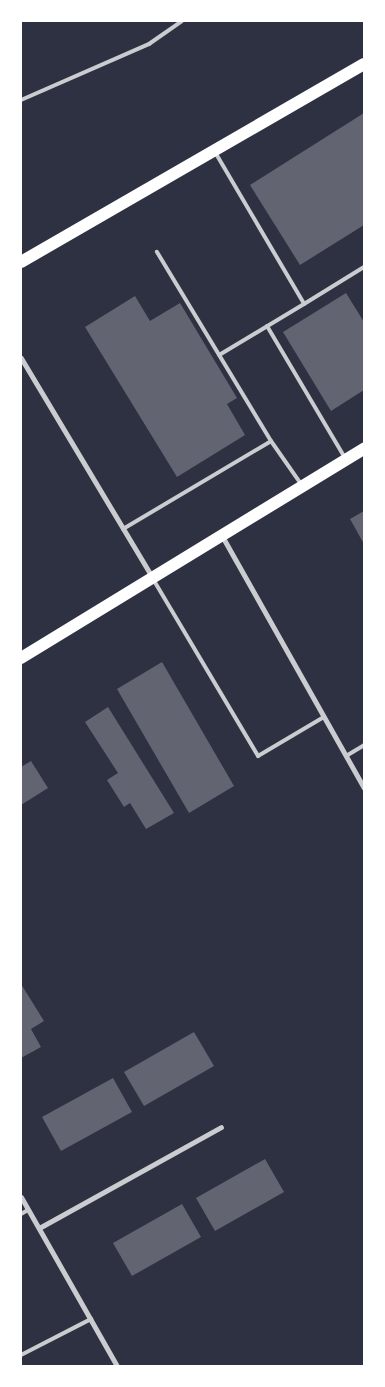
<!DOCTYPE html>
<html>
<head>
<meta charset="utf-8">
<style>
	body { margin:0 }
	#map { position:relative; width:385px; height:1387px; overflow:hidden; background:#2d3142; font-family:"Noto Sans",sans-serif }
	div>[style] { position:absolute }
	.building>* { inset:0; background:#626471 }
	.service>* { height:4px; margin:-2px; padding:0 2px; transform-origin:2px; border-radius:2px; background:#caccd0 }
	.minor>* { height:5px; margin:-2.5px; padding:0 2.5px; transform-origin:2.5px; border-radius:2.5px; background:#caccd0 }
	.primary>* { height:12px; margin:-6px; padding:0 6px; transform-origin:6px; border-radius:6px; background:#fff }
	span { translate:-50% -50%; white-space:nowrap; text-align:center; line-height:1.15; -webkit-text-stroke:4px #fff; paint-order:stroke }
	.frame { position:absolute; inset:0; border:22px solid #fff; pointer-events:none }
</style>
</head>
<body>
<div id="map">
	<div class="building">
		<div style="clip-path:polygon(364px 113px,364px 225px,300px 265px,250px 185px)"></div>
		<div style="clip-path:polygon(346px 293px,364px 322px,364px 390px,331px 411px,283px 332px)"></div>
		<div style="clip-path:polygon(135px 296px,150px 321px,180px 303px,237px 398px,227px 404px,245px 435px,177px 477px,85px 327px)"></div>
		<div style="clip-path:polygon(364px 511px,364px 544px,350px 519px)"></div>
		<div style="clip-path:polygon(162px 662px,234px 786px,189px 813px,117px 689px)"></div>
		<div style="clip-path:polygon(108px 707px,174px 813px,146px 829px,130px 803px,124px 807px,107px 780px,118px 773px,85px 722px)"></div>
		<div style="clip-path:polygon(31px 761px,48px 788px,21px 805px,21px 767px)"></div>
		<div style="clip-path:polygon(21px 984px,44px 1021px,31px 1029px,41px 1047px,21px 1058px)"></div>
		<div style="clip-path:polygon(194px 1032px,214px 1066px,144px 1106px,124px 1072px)"></div>
		<div style="clip-path:polygon(113px 1078px,132px 1112px,61px 1151px,42px 1117px)"></div>
		<div style="clip-path:polygon(265px 1159px,284px 1192px,215px 1231px,196px 1198px)"></div>
		<div style="clip-path:polygon(182px 1204px,201px 1237px,132px 1276px,113px 1243px)"></div>
	</div>
	<div class="service">
		<div style="left:21px;top:100px;width:140px;rotate:-23.6deg"></div>
		<div style="left:149px;top:44px;width:40px;rotate:-34.9deg"></div>
		<div style="left:215px;top:152px;width:176px;rotate:59.6deg"></div>
		<div style="left:304px;top:304px;width:99px;rotate:149deg"></div>
		<div style="left:304px;top:304px;width:70px;rotate:-31.7deg"></div>
		<div style="left:267px;top:326px;width:153px;rotate:59.4deg"></div>
		<div style="left:271px;top:441px;width:52px;rotate:55.1deg"></div>
		<div style="left:123px;top:529px;width:172px;rotate:-30.7deg"></div>
		<div style="left:271px;top:441px;width:221px;rotate:-121.1deg"></div>
		<div style="left:153px;top:579px;width:206px;rotate:59.3deg"></div>
		<div style="left:258px;top:756px;width:77px;rotate:-30.6deg"></div>
		<div style="left:346px;top:756px;width:21px;rotate:-31deg"></div>
		<div style="left:21px;top:1214px;width:8px;rotate:-30deg"></div>
		<div style="left:21px;top:1355px;width:79px;rotate:-27.2deg"></div>
	</div>
	<div class="minor">
		<div style="left:21px;top:358px;width:255px;rotate:59.1deg"></div>
		<div style="left:222px;top:536px;width:289px;rotate:60.6deg"></div>
		<div style="left:21px;top:1197px;width:194px;rotate:60.4deg"></div>
		<div style="left:39px;top:1228px;width:208px;rotate:-29deg"></div>
	</div>
	<div class="primary">
		<div style="left:21px;top:262px;width:396px;rotate:-30deg"></div>
		<div style="left:21px;top:658px;width:402px;rotate:-31.4deg"></div>
	</div>
	<div class="frame"></div>
</div>
</body>
</html>
